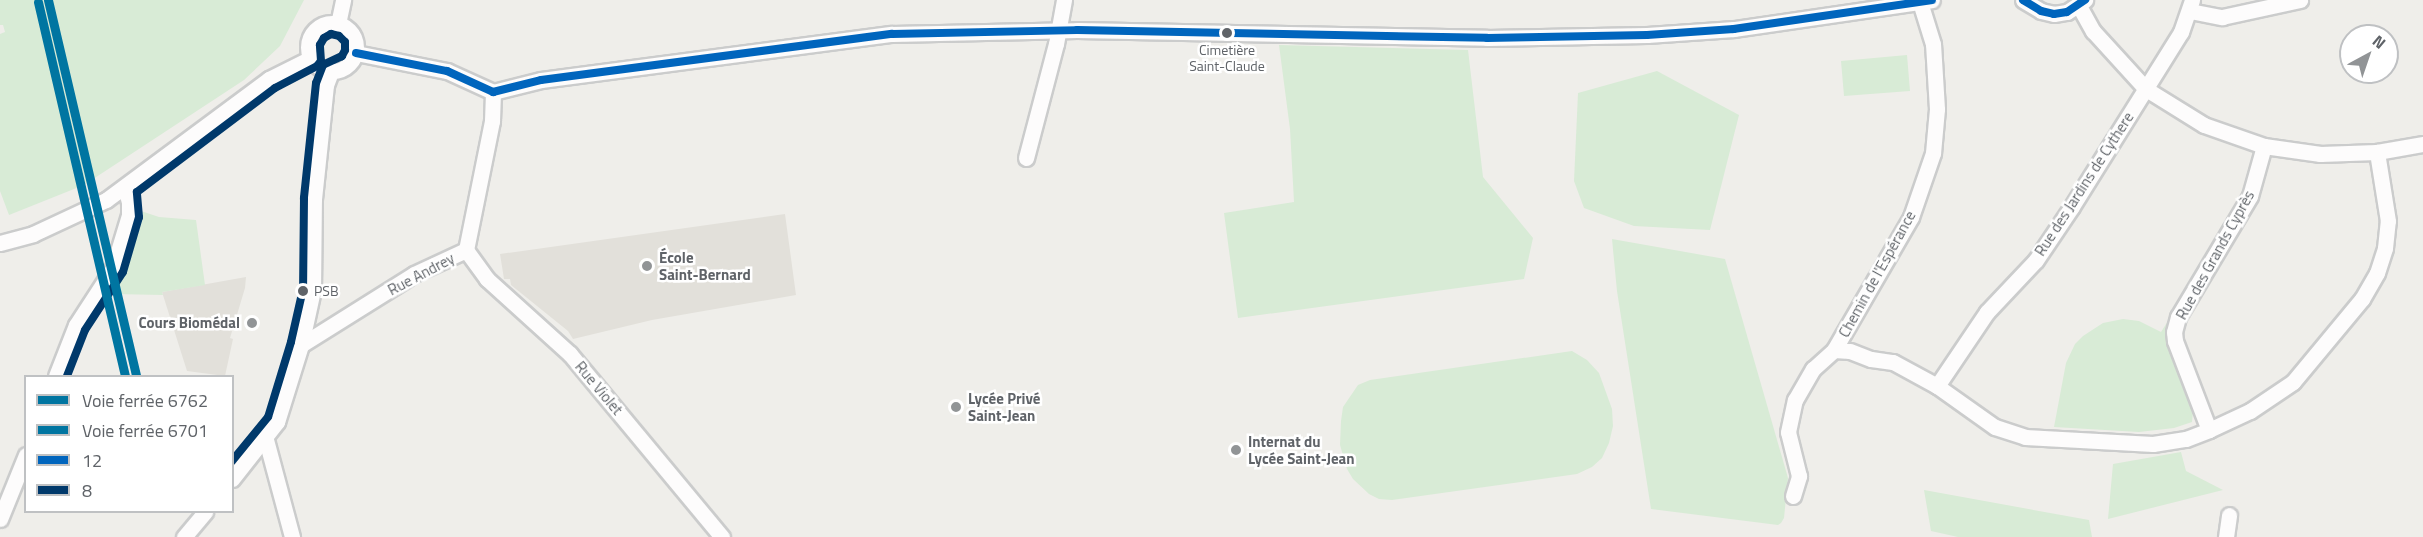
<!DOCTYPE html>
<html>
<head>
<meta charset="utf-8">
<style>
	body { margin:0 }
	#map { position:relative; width:2423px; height:537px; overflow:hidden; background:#efeeea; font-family:"Titillium Web",sans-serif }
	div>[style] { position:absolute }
	.education>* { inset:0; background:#e2e0da }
	.green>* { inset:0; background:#d8ebd6 }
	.roads { filter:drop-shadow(2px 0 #cbcccc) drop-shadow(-2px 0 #cbcccc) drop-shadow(0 2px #cbcccc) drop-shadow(0 -2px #cbcccc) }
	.minor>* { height:15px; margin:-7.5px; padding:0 7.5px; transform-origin:7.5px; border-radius:7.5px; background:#fdfcfc }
	.minor>.ring { margin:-7.5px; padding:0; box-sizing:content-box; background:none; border:15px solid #fdfcfc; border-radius:50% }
	.bus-1>* { height:8px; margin:-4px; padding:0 4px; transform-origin:4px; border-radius:4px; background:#0065bd }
	.bus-2>* { height:8px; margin:-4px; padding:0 4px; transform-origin:4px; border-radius:4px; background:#00396b }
	.rail-1>* { height:9px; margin:-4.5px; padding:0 4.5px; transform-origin:4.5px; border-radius:4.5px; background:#0075a1 }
	.rail-2>* { height:9px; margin:-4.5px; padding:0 4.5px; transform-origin:4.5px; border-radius:4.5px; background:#0075a1 }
	.dots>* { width:16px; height:16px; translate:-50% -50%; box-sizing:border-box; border:3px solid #fff; border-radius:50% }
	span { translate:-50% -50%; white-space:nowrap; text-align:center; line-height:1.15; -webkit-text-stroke:5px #fff; paint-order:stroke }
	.bus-label { font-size:14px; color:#5f6368 }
	.left { translate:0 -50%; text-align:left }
	.street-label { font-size:15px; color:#5f6368 }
	.poi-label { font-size:15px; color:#5f6368; font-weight:700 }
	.right { translate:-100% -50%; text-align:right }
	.legend { position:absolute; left:24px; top:375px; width:210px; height:138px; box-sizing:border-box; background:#fff; border:2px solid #bfc1c3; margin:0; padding:8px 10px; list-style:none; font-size:18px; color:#5f6368 }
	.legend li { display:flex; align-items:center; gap:12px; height:30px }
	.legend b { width:30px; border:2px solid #bfc1c3 }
	.north { position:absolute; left:2339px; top:24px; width:60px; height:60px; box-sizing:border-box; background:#fff; border:2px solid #bfc1c3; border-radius:50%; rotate:40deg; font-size:16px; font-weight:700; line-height:24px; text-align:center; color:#5f6368 }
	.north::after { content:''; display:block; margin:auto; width:21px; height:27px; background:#919496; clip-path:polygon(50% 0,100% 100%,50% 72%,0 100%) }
</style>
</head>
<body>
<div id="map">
	<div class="education">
		<div style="clip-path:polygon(785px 214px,796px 295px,652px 320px,573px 339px,568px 331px,511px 285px,510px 279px,504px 279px,500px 254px)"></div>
		<div style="clip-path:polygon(246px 277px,245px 288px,230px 338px,233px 339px,225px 376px,187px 371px,162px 292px)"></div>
	</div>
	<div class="green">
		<div style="clip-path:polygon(0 0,304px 0,280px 46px,244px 80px,84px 185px,9px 215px,0 191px,0 34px,5px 32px,3px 25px,0 25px)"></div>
		<div style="clip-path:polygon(1279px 45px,1468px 50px,1483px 177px,1533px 238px,1524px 279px,1238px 318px,1224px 213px,1294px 202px,1290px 129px)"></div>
		<div style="clip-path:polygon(1907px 55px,1910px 91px,1844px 96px,1841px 61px)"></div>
		<div style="clip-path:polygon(1657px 71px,1739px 115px,1710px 230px,1634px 226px,1584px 208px,1574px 181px,1578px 93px)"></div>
		<div style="clip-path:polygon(141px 211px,159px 217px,196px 220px,205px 285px,162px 292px,163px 295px,113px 294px)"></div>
		<div style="clip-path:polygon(1612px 239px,1725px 259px,1788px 478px,1784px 518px,1781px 523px,1778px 525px,1651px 509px,1617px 291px)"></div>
		<div style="clip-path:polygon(2173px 313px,2169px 346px,2193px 412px,2192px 422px,2174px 428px,2139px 432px,2054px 427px,2066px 363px,2075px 344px,2083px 336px,2103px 323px,2123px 319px,2139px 321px,2161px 332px)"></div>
		<div style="clip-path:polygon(1572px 351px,1587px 360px,1599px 373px,1612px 409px,1613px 426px,1609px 443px,1602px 458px,1592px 467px,1577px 474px,1392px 500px,1379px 499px,1369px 494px,1353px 479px,1347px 469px,1340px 445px,1341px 421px,1343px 407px,1358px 385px,1370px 380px)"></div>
		<div style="clip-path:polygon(2181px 452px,2186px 471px,2223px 490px,2108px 519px,2113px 464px)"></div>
		<div style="clip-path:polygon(1924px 490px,2089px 520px,2092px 537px,1958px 537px,1931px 531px)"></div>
	</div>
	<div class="roads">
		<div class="minor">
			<div style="left:2023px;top:0;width:21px;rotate:31deg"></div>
			<div style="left:2041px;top:11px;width:13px;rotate:13deg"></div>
			<div style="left:2054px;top:14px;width:13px;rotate:-9deg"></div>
			<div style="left:2067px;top:12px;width:22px;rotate:-34deg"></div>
			<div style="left:2079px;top:6px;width:29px;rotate:61deg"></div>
			<div style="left:2093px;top:31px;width:79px;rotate:47.6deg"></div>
			<div style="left:2146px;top:89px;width:68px;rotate:31.8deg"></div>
			<div style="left:2204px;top:125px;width:64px;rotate:19.3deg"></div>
			<div style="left:2264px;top:146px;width:57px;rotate:8.1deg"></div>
			<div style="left:2320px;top:154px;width:57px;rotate:-2deg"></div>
			<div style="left:2377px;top:152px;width:47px;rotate:-9.9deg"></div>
			<div style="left:2190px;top:11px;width:33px;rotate:11deg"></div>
			<div style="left:2222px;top:17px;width:80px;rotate:-12.3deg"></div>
			<div class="ring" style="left:308px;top:23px;width:33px;height:33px"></div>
			<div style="left:338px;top:24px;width:25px;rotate:-78deg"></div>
			<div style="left:356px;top:53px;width:93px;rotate:11.2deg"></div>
			<div style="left:447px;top:71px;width:51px;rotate:24.5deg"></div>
			<div style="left:493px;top:92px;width:49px;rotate:-14deg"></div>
			<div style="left:541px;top:80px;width:354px;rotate:-7.5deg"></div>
			<div style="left:892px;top:34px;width:185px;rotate:-1.2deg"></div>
			<div style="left:1077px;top:30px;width:410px;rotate:1.1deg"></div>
			<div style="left:1487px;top:38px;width:160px;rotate:-1.1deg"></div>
			<div style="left:1647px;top:35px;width:87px;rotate:-3.9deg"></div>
			<div style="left:1734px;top:29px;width:200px;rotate:-8.3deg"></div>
			<div style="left:1026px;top:158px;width:118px;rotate:-75.3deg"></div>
			<div style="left:1056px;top:44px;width:45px;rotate:-79.7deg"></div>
			<div style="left:0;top:243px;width:34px;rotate:-15deg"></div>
			<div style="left:33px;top:234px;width:81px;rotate:-25deg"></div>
			<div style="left:106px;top:200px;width:203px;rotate:-36.6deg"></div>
			<div style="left:269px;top:79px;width:47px;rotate:-26.6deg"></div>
			<div style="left:466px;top:250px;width:36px;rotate:54deg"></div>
			<div style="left:487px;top:279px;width:112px;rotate:42.1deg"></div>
			<div style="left:570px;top:354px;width:238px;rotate:50.3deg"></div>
			<div style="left:466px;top:250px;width:132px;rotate:-78.6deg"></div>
			<div style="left:492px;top:121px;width:29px;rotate:-88deg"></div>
			<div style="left:301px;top:345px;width:133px;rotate:-32.1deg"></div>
			<div style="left:414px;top:274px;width:57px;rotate:-24.8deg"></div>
			<div style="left:1834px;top:350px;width:16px;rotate:4deg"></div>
			<div style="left:1850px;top:351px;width:22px;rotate:21deg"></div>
			<div style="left:1871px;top:359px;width:22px;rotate:8deg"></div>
			<div style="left:1893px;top:362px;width:50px;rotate:28.6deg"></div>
			<div style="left:1937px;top:386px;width:71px;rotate:35.3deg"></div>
			<div style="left:1995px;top:427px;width:32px;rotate:18deg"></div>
			<div style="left:2025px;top:437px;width:128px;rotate:3.1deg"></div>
			<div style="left:2153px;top:444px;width:33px;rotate:-9deg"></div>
			<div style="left:2186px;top:439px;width:25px;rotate:-21deg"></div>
			<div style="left:2209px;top:430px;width:45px;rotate:-24.9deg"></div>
			<div style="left:2250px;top:411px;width:52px;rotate:-34deg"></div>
			<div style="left:2293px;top:382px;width:108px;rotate:-50.3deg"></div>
			<div style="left:2362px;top:299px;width:30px;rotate:-60deg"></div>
			<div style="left:2377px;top:273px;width:26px;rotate:-72deg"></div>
			<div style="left:2385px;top:248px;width:27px;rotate:-84deg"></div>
			<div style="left:2388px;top:221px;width:70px;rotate:-99.1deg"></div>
			<div style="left:56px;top:376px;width:55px;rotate:-68.6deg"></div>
			<div style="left:76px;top:325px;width:68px;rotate:-57deg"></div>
			<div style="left:113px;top:268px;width:55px;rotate:-73.2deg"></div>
			<div style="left:129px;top:215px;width:13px;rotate:-90deg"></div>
			<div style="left:129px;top:202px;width:15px;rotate:-106deg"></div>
			<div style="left:1937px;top:386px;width:89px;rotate:-56deg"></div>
			<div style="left:1987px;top:312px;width:71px;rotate:-46.7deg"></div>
			<div style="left:2036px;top:260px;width:63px;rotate:-56.1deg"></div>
			<div style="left:2071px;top:208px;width:208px;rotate:-58deg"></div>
			<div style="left:2181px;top:32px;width:34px;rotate:-71deg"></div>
			<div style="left:2209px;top:430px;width:95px;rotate:-110.9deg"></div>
			<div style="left:2175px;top:341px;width:9px;rotate:-96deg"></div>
			<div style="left:2174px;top:332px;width:16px;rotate:-75deg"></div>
			<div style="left:2178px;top:317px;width:141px;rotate:-59.2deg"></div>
			<div style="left:2250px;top:196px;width:52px;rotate:-74.4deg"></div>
			<div style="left:265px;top:436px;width:105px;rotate:75deg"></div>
			<div style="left:232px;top:479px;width:73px;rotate:-51.7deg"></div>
			<div style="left:277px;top:422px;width:81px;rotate:-72.7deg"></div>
			<div style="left:301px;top:345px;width:56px;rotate:-77.7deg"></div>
			<div style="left:313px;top:290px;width:91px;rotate:-89.4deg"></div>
			<div style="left:314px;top:199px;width:115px;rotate:-84deg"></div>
			<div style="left:326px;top:85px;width:14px;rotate:-69deg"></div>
			<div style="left:1793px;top:496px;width:21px;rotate:-73deg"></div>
			<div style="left:1799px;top:476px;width:45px;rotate:-104deg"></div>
			<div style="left:1788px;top:432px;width:33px;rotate:-78deg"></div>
			<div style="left:1795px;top:400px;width:36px;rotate:-60deg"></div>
			<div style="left:1813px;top:369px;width:28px;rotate:-42deg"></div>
			<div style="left:1834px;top:350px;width:154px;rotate:-59.9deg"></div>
			<div style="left:1911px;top:217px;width:68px;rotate:-71deg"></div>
			<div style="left:1933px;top:153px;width:44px;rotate:-84.8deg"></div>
			<div style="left:1937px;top:109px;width:65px;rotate:-93.5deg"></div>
			<div style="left:1933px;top:44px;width:44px;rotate:-107.2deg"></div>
			<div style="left:0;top:519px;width:69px;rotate:-67.9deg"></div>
			<div style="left:184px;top:537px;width:33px;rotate:-50deg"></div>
			<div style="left:2226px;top:537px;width:22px;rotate:-82deg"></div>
		</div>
	</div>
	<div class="bus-1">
		<div style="left:2023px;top:0;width:21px;rotate:31deg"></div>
		<div style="left:2041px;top:11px;width:13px;rotate:13deg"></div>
		<div style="left:2054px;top:14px;width:13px;rotate:-9deg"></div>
		<div style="left:2067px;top:12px;width:22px;rotate:-34deg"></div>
		<div style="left:356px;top:53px;width:93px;rotate:11.2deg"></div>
		<div style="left:447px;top:71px;width:51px;rotate:24.5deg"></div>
		<div style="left:493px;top:92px;width:49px;rotate:-14deg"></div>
		<div style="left:541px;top:80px;width:354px;rotate:-7.5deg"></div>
		<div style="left:892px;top:34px;width:185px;rotate:-1.2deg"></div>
		<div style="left:1077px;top:30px;width:410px;rotate:1.1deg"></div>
		<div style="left:1487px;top:38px;width:160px;rotate:-1.1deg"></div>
		<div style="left:1647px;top:35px;width:87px;rotate:-3.9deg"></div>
		<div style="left:1734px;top:29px;width:200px;rotate:-8.3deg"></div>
	</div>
	<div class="bus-2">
		<div style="left:67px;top:376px;width:49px;rotate:-68.6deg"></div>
		<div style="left:85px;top:330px;width:69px;rotate:-56.8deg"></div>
		<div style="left:123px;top:272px;width:57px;rotate:-73.8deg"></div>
		<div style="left:139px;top:217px;width:25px;rotate:-95deg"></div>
		<div style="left:137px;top:192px;width:173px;rotate:-37deg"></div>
		<div style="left:275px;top:88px;width:47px;rotate:-27.6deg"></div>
		<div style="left:317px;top:66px;width:6px;rotate:-51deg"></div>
		<div style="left:321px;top:61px;width:16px;rotate:-94deg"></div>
		<div style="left:320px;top:45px;width:8px;rotate:-60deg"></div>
		<div style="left:324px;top:38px;width:8px;rotate:-30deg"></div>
		<div style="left:331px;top:34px;width:8px;rotate:14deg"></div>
		<div style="left:339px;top:36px;width:8px;rotate:45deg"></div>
		<div style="left:345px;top:42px;width:8px;rotate:90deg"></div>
		<div style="left:345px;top:50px;width:7px;rotate:117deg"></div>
		<div style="left:342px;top:56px;width:21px;rotate:155deg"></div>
		<div style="left:323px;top:65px;width:19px;rotate:111deg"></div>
		<div style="left:316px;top:83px;width:116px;rotate:96deg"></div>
		<div style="left:304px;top:198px;width:91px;rotate:90.6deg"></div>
		<div style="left:303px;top:289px;width:54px;rotate:102.8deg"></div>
		<div style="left:291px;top:342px;width:78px;rotate:107deg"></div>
		<div style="left:268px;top:417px;width:57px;rotate:129.3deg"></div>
	</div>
	<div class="rail-1">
		<div style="left:48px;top:0;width:386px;rotate:76.8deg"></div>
	</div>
	<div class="rail-2">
		<div style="left:38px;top:2px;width:384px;rotate:76.9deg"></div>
	</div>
	<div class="dots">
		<div style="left:1227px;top:33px;background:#5f6368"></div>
		<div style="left:647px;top:266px;background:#919496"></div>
		<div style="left:303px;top:291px;background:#5f6368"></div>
		<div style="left:252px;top:323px;background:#919496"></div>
		<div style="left:956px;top:407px;background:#919496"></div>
		<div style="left:1236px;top:450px;background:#919496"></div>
	</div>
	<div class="bus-label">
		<span style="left:1227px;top:58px">Cimetière<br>Saint-Claude</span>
		<span class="left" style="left:314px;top:291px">PSB</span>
	</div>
	<div class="street-label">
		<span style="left:2084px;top:184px;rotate:-57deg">Rue des Jardins de Cythere</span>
		<span style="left:2215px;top:255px;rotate:-61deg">Rue des Grands Cyprès</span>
		<span style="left:421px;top:274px;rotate:-28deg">Rue Andrey</span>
		<span style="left:1877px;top:274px;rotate:-61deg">Chemin de l'Espérance</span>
		<span style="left:599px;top:388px;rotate:50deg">Rue Violet</span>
	</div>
	<div class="poi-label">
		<span class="left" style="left:659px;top:266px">École<br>Saint-Bernard</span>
		<span class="right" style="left:240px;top:323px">Cours Biomédal</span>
		<span class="left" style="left:968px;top:407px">Lycée Privé<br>Saint-Jean</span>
		<span class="left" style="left:1248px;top:450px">Internat du<br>Lycée Saint-Jean</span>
	</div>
	<ul class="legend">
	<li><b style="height:8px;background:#0075a1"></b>Voie ferrée 6762</li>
	<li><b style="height:8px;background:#0075a1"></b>Voie ferrée 6701</li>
	<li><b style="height:8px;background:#0065bd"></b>12</li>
	<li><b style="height:8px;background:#00396b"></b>8</li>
	</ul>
	<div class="north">N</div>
</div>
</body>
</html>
